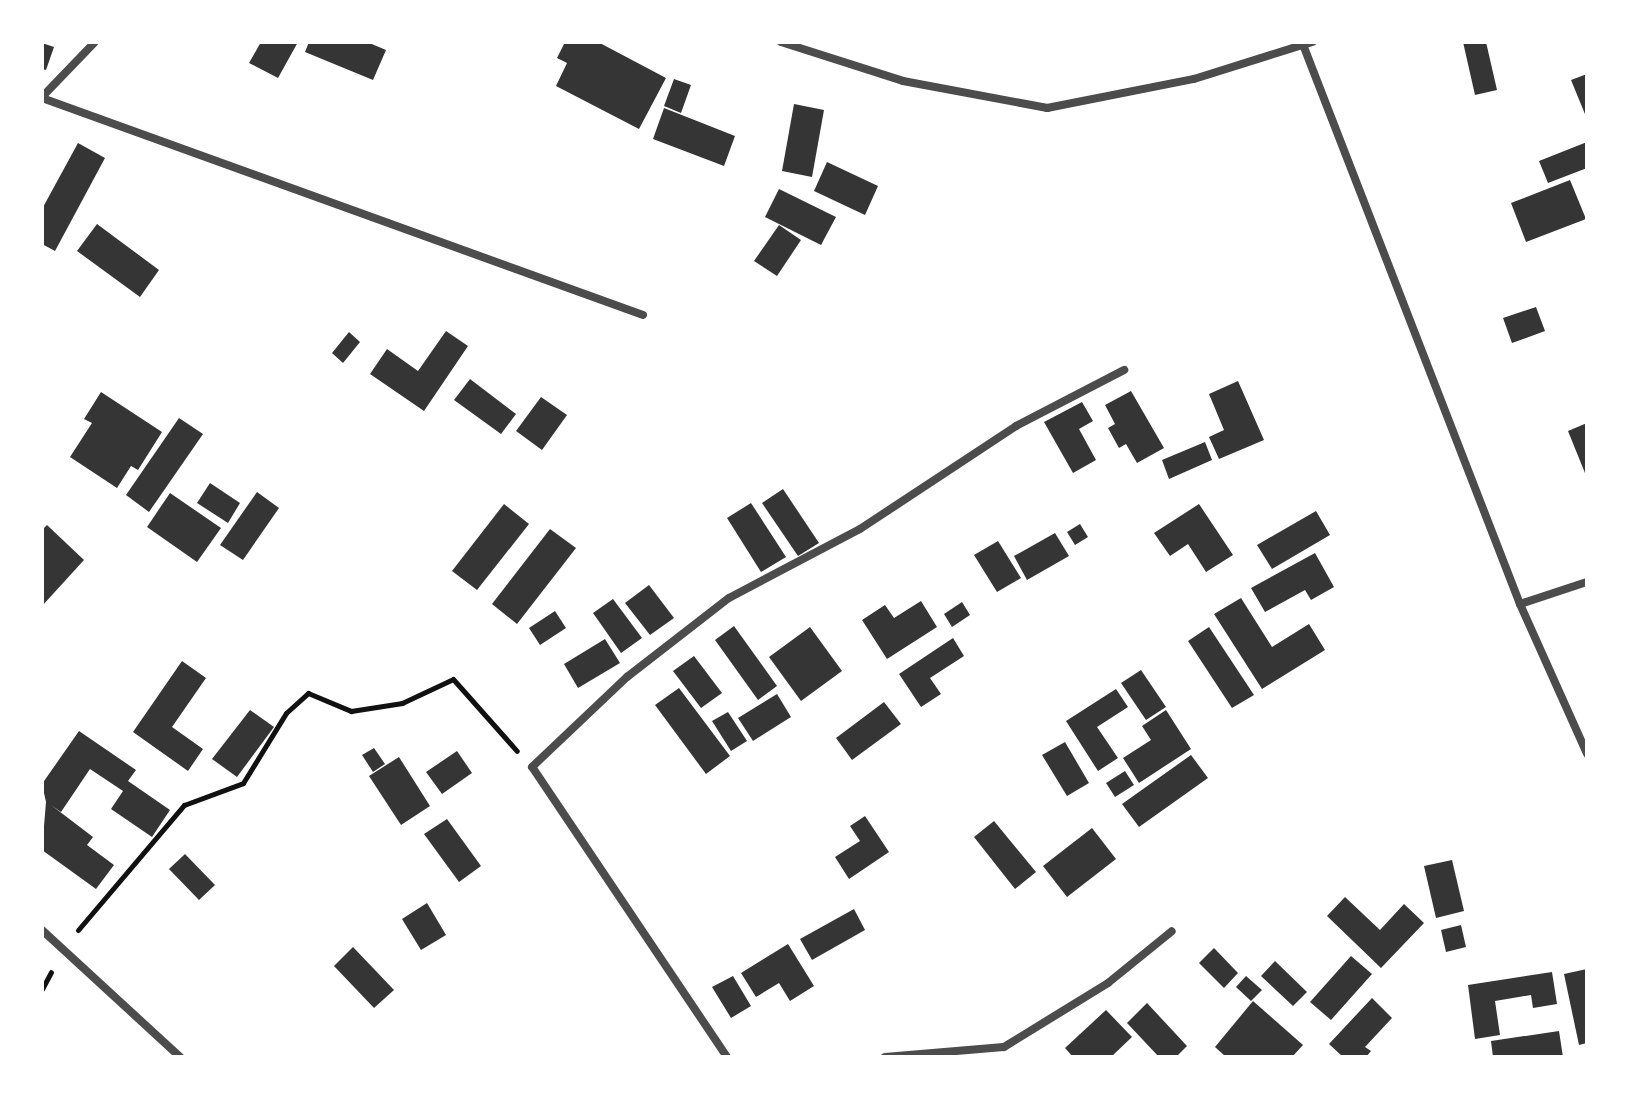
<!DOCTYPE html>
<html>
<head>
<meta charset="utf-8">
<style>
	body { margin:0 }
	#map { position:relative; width:1629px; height:1099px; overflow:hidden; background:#fff; font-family:"Noto Sans",sans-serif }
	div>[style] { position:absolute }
	.building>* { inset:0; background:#353535 }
	.path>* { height:5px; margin:-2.5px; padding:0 2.5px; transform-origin:2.5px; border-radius:2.5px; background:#111 }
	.minor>* { height:8px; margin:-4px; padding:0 4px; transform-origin:4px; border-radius:4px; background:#4c4c4c }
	span { translate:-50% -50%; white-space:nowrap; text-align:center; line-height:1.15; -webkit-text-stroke:6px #fff; paint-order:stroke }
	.frame { position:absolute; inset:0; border:44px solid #fff; pointer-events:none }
</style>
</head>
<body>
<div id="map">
	<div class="building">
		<div style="clip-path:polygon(261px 42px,298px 42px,278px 78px,249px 63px)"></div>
		<div style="clip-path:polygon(309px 42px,367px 42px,386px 50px,373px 80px,305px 52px)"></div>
		<div style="clip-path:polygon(565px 42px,598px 42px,666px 78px,639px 129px,556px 86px,567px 63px,557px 58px)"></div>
		<div style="clip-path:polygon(1463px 42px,1486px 42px,1497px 90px,1475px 95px)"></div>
		<div style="clip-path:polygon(42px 43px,54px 47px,46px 70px,42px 69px)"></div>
		<div style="clip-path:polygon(1587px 74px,1587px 119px,1571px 80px)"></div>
		<div style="clip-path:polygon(674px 79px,691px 85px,681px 113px,664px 106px)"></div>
		<div style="clip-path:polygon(794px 104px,824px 110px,812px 177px,782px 171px)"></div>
		<div style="clip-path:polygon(664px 108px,735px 136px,724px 166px,653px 139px)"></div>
		<div style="clip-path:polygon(1587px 142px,1587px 168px,1548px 183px,1539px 161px)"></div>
		<div style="clip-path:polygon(78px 143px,105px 158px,55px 251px,42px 244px,42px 209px)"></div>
		<div style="clip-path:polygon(827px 162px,878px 186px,865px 215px,814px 191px)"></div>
		<div style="clip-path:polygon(1570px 180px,1586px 219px,1526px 242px,1511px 203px)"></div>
		<div style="clip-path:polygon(779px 189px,836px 217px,821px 245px,765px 217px)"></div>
		<div style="clip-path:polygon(97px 224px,159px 270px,140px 297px,77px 251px)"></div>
		<div style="clip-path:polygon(779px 225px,801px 240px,777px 276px,754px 261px)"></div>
		<div style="clip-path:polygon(1536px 307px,1545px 331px,1512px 343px,1503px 318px)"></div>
		<div style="clip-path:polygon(446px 331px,468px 346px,424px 411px,370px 374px,387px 349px,418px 371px)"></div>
		<div style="clip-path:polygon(349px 332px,360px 342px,343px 363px,332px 353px)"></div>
		<div style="clip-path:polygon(470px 379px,516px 414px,501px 434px,454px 400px)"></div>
		<div style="clip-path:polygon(1238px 381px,1264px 440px,1219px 459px,1209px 437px,1224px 430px,1209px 394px)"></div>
		<div style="clip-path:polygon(1131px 391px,1164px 448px,1137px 463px,1126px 444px,1119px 448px,1108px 428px,1115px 424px,1105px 405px)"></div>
		<div style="clip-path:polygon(101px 392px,162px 432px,138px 470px,131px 466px,117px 488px,70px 457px,92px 423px,84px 419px)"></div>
		<div style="clip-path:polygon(541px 397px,567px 415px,542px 450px,516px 431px)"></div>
		<div style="clip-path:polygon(1082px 402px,1093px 421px,1079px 429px,1096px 460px,1073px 473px,1044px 422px)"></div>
		<div style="clip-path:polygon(179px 418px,203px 434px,149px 512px,126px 495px)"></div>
		<div style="clip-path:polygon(1587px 423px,1587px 478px,1568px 431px)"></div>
		<div style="clip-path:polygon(1205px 442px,1212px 460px,1169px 479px,1162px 460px)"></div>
		<div style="clip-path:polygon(210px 483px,240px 503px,228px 523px,197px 503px)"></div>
		<div style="clip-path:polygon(783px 489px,819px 543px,798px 556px,762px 503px)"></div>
		<div style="clip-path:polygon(257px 492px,279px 508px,243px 560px,220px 545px)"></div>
		<div style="clip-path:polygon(170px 493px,221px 528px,197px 562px,147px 527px)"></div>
		<div style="clip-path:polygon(751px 503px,786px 557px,761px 572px,727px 518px)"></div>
		<div style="clip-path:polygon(504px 504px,529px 524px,477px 590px,452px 571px)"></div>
		<div style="clip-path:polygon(1199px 504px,1233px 555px,1206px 572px,1188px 544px,1170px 556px,1154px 533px)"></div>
		<div style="clip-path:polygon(1316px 511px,1330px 535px,1272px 569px,1257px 545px)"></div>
		<div style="clip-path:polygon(1080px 524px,1088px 537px,1075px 545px,1067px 532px)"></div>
		<div style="clip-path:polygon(47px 525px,84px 560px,42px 606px,42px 530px)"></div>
		<div style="clip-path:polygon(550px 529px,576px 548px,517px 624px,492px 604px)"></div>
		<div style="clip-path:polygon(1055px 533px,1069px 556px,1027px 580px,1014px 556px)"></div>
		<div style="clip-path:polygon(998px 541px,1021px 578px,997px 592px,974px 555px)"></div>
		<div style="clip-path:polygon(1315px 553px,1334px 587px,1311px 600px,1305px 590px,1265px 612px,1251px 588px)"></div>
		<div style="clip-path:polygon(649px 585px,674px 618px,650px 635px,625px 603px)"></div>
		<div style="clip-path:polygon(1241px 598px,1272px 647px,1309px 624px,1325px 650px,1262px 689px,1214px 614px)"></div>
		<div style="clip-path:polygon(613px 599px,642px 638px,621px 653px,593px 613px)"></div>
		<div style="clip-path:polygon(921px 601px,937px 627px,887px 659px,862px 620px,885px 605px,894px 618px)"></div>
		<div style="clip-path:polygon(962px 602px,970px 615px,952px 627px,944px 614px)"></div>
		<div style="clip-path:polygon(555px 611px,566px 628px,540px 645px,529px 628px)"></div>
		<div style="clip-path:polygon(734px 626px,777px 686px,758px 700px,715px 640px)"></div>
		<div style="clip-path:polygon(810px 627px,842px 671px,801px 701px,769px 657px)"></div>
		<div style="clip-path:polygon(1209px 627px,1254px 695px,1232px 708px,1188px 641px)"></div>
		<div style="clip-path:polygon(953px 638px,964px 656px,930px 678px,941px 694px,921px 707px,899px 674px)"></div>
		<div style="clip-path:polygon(605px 639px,620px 663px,578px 688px,564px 664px)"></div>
		<div style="clip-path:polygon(694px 656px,722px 693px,701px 708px,673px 671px)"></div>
		<div style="clip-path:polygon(182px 661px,206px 678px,172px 727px,203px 749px,188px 771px,133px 732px)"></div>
		<div style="clip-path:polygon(1141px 670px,1166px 707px,1146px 720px,1121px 683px)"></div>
		<div style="clip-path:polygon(679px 688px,730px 756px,706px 774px,655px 705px)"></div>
		<div style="clip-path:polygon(1116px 689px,1128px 707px,1097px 727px,1118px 758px,1098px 771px,1066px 721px)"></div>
		<div style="clip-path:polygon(777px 694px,791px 717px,753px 741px,738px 718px)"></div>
		<div style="clip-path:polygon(884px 702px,901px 724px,852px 760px,836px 738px)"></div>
		<div style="clip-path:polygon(250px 710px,274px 727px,237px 777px,212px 759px)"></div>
		<div style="clip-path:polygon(1166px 710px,1191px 749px,1139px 783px,1123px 758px,1151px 740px,1142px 726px)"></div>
		<div style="clip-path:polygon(728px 712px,747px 741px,731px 751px,712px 721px)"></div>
		<div style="clip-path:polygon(79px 731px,136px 770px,128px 781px,170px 810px,152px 837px,111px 809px,123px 791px,90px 769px,61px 812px,51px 805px,93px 837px,87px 845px,114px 865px,96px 889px,42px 850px,46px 802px,42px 784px)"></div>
		<div style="clip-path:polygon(1065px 742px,1089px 783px,1067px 796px,1042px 755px)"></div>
		<div style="clip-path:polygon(374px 748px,385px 764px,373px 772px,362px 755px)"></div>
		<div style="clip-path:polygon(457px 751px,472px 773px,442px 794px,426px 772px)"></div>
		<div style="clip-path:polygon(1191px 755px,1208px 778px,1139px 827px,1122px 804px)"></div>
		<div style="clip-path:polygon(399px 757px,430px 806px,401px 825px,369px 776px)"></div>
		<div style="clip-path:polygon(1125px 771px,1134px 785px,1115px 797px,1106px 783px)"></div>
		<div style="clip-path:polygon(865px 816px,889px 852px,849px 879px,835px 857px,860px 841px,850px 826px)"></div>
		<div style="clip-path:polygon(447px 819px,481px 866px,459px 882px,424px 834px)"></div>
		<div style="clip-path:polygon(994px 821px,1036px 872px,1015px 889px,974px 837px)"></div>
		<div style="clip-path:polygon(1092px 828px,1116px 859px,1067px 897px,1043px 866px)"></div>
		<div style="clip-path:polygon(185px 854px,215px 885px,199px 900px,169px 869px)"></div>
		<div style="clip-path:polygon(1452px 860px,1464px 911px,1436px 918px,1424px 866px)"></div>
		<div style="clip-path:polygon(1345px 897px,1380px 930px,1404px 904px,1424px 923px,1381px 968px,1327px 916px)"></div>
		<div style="clip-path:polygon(427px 903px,446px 935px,421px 950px,402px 919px)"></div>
		<div style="clip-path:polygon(854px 909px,865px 930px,812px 960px,800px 939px)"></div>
		<div style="clip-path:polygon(1461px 925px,1466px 947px,1446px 952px,1441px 930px)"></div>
		<div style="clip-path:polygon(788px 944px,814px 986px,790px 1001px,779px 983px,756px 997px,741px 973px)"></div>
		<div style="clip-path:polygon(353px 947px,394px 990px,374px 1008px,334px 966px)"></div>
		<div style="clip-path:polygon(1214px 948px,1238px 973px,1224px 988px,1199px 963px)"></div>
		<div style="clip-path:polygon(1351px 956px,1372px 974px,1331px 1020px,1310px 1002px)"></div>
		<div style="clip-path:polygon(1275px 961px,1307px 992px,1293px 1006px,1261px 976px)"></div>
		<div style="clip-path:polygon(1587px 969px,1587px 1043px,1579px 1045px,1564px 974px)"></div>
		<div style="clip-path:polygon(1552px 972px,1557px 1004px,1533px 1008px,1531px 995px,1495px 1001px,1500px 1035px,1475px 1039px,1468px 985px)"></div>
		<div style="clip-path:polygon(733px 976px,751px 1006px,731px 1018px,712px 987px)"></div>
		<div style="clip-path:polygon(1246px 976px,1262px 990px,1251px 1001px,1236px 987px)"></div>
		<div style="clip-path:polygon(1372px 998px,1392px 1018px,1365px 1047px,1371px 1051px,1366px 1057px,1343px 1057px,1329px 1044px)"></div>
		<div style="clip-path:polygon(1253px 1001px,1303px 1045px,1292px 1057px,1226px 1057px,1215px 1047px)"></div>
		<div style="clip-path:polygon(1147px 1003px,1187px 1046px,1176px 1057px,1159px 1057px,1127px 1023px)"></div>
		<div style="clip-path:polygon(1106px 1010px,1132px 1037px,1111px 1057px,1073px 1057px,1065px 1048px)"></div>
		<div style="clip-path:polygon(1559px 1031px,1563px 1057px,1493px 1057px,1491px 1041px)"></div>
	</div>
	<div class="path">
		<div style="left:78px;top:930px;width:164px;rotate:-49.7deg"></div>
		<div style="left:184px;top:805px;width:63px;rotate:-20.4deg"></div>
		<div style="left:243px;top:783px;width:82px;rotate:-58.4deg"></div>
		<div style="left:286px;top:713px;width:30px;rotate:-42deg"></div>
		<div style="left:308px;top:693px;width:47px;rotate:22.7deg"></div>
		<div style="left:351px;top:711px;width:52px;rotate:-8.9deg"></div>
		<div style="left:402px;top:703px;width:56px;rotate:-25.2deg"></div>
		<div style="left:453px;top:679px;width:96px;rotate:48.4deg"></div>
		<div style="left:42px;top:989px;width:19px;rotate:-62deg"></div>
	</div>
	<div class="minor">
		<div style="left:781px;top:42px;width:128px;rotate:17.7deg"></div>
		<div style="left:903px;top:81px;width:147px;rotate:10.6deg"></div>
		<div style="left:1047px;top:108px;width:150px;rotate:-11.2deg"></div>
		<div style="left:1194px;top:79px;width:124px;rotate:-17.4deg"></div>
		<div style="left:1302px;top:42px;width:603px;rotate:68.8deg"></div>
		<div style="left:1520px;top:604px;width:164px;rotate:65.9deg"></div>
		<div style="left:42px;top:97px;width:76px;rotate:-46.1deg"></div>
		<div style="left:42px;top:98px;width:639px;rotate:19.85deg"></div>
		<div style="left:1520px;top:604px;width:71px;rotate:-18.2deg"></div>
		<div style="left:42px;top:930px;width:188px;rotate:42.6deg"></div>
		<div style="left:727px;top:1057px;width:349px;rotate:-123.9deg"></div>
		<div style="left:532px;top:767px;width:131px;rotate:-43.5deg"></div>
		<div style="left:627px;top:677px;width:129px;rotate:-37.8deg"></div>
		<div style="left:729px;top:598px;width:148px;rotate:-27.8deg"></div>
		<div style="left:860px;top:529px;width:187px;rotate:-33.4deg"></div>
		<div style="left:1016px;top:426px;width:122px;rotate:-27.4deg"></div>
		<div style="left:885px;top:1057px;width:119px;rotate:-4.8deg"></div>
		<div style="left:1004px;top:1047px;width:122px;rotate:-31.6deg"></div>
		<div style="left:1108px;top:983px;width:82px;rotate:-39.1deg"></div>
	</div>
	<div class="frame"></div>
</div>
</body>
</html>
